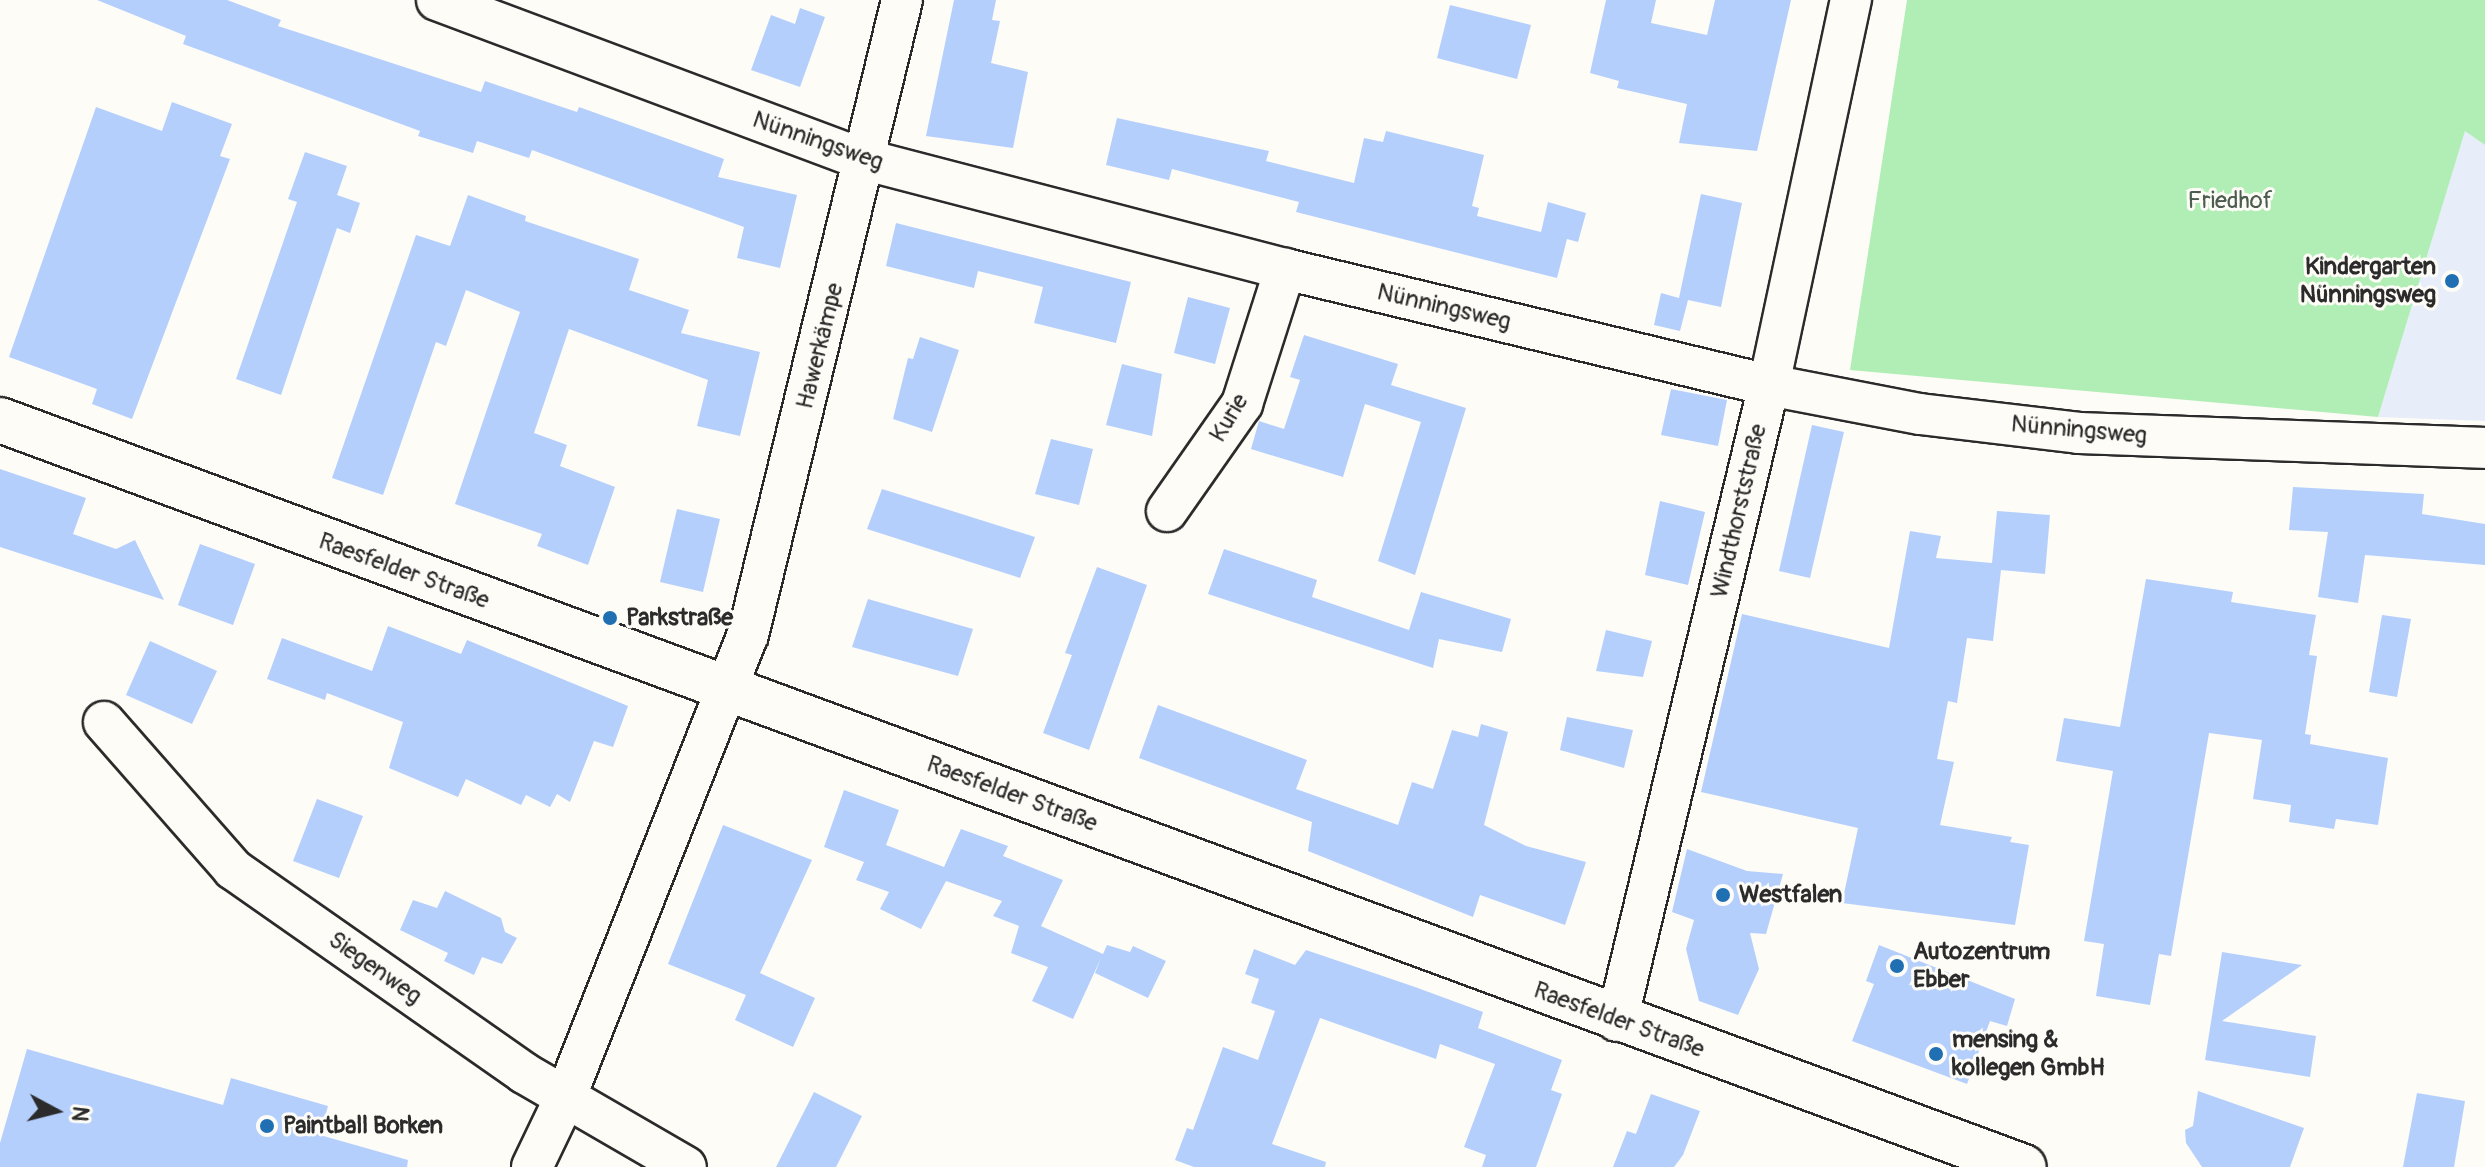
<!DOCTYPE html>
<html>
<head>
<meta charset="utf-8">
<style>
	body { margin:0 }
	#map { position:relative; width:2485px; height:1167px; overflow:hidden; background:#fdfcf7; font-family:Pangolin,sans-serif }
	div>[style] { position:absolute }
	.built>* { inset:0; background:#e7eef9 }
	.green>* { inset:0; background:#b0eeb5 }
	.building>* { inset:0; background:#b5cffd }
	.roads { filter:drop-shadow(2px 0 #2b2b2b) drop-shadow(-2px 0 #2b2b2b) drop-shadow(0 2px #2b2b2b) drop-shadow(0 -2px #2b2b2b) }
	.street>* { height:40px; margin:-20px; padding:0 20px; transform-origin:20px; border-radius:20px; background:#fdfcf7 }
	.secondary>* { height:44px; margin:-22px; padding:0 22px; transform-origin:22px; border-radius:22px; background:#fdfcf7 }
	.dots>* { width:22px; height:22px; translate:-50% -50%; box-sizing:border-box; border:4px solid #fdfcf7; border-radius:50% }
	span { translate:-50% -50%; white-space:nowrap; text-align:center; line-height:1.15; -webkit-text-stroke:6px #fdfcf7; paint-order:stroke }
	.street-label { font-size:24px; color:#2b2b2b }
	.park-label { font-size:24px; color:#4c5c4e }
	.poi-label { font-size:24px; color:#2b2b2b; font-weight:700 }
	.right { translate:-100% -50%; text-align:right }
	.left { translate:0 -50%; text-align:left }
	.north { position:absolute; left:16px; top:1071px; width:80px; height:80px; -webkit-text-stroke:6px #fdfcf7; paint-order:stroke; rotate:97deg; font-size:22px; font-weight:700; line-height:32px; text-align:center; color:#2b2b2b }
	.north::after { content:''; display:block; margin:auto; width:28px; height:36px; background:#2b2b2b; clip-path:polygon(50% 0,100% 100%,50% 72%,0 100%) }
</style>
</head>
<body>
<div id="map">
	<div class="built">
		<div style="clip-path:polygon(2465px 130px,2485px 145px,2485px 421px,2378px 417px)"></div>
	</div>
	<div class="green">
		<div style="clip-path:polygon(1907px 0,2485px 0,2485px 145px,2465px 131px,2378px 417px,1850px 370px)"></div>
	</div>
	<div class="building">
		<div style="clip-path:polygon(97px 0,227px 0,281px 20px,278px 26px,481px 92px,485px 81px,577px 112px,579px 107px,724px 159px,718px 177px,797px 195px,780px 268px,737px 258px,744px 227px,532px 150px,529px 158px,477px 141px,473px 153px,418px 136px,420px 131px,183px 44px,186px 36px)"></div>
		<div style="clip-path:polygon(954px 0,996px 0,992px 20px,1000px 21px,991px 63px,1028px 72px,1013px 148px,926px 136px)"></div>
		<div style="clip-path:polygon(1606px 0,1656px 0,1651px 23px,1707px 35px,1715px 0,1791px 0,1757px 151px,1679px 143px,1687px 104px,1617px 88px,1619px 81px,1590px 73px)"></div>
		<div style="clip-path:polygon(1450px 5px,1531px 25px,1517px 79px,1437px 58px)"></div>
		<div style="clip-path:polygon(800px 8px,825px 17px,800px 87px,751px 70px,771px 15px,795px 24px)"></div>
		<div style="clip-path:polygon(172px 102px,232px 124px,220px 156px,230px 159px,132px 419px,92px 404px,97px 389px,9px 357px,96px 107px,162px 131px)"></div>
		<div style="clip-path:polygon(1117px 118px,1269px 151px,1266px 161px,1354px 183px,1364px 138px,1383px 142px,1386px 131px,1484px 155px,1472px 206px,1479px 208px,1477px 216px,1541px 232px,1548px 202px,1586px 213px,1578px 242px,1567px 239px,1557px 278px,1296px 212px,1299px 202px,1172px 169px,1169px 180px,1106px 165px)"></div>
		<div style="clip-path:polygon(305px 152px,347px 166px,337px 195px,360px 203px,350px 233px,337px 228px,281px 395px,236px 379px,297px 202px,288px 199px)"></div>
		<div style="clip-path:polygon(1701px 194px,1742px 203px,1721px 307px,1688px 300px,1680px 331px,1654px 325px,1661px 293px,1679px 298px)"></div>
		<div style="clip-path:polygon(468px 195px,526px 216px,525px 221px,639px 259px,629px 290px,689px 310px,681px 333px,760px 352px,740px 436px,697px 426px,708px 380px,569px 329px,534px 433px,567px 445px,560px 466px,615px 487px,588px 565px,537px 546px,542px 534px,455px 504px,520px 312px,466px 290px,446px 346px,436px 342px,383px 495px,332px 478px,416px 235px,450px 246px)"></div>
		<div style="clip-path:polygon(896px 223px,1131px 282px,1116px 343px,1034px 323px,1043px 287px,978px 271px,974px 288px,886px 266px)"></div>
		<div style="clip-path:polygon(1188px 297px,1230px 308px,1215px 364px,1174px 353px)"></div>
		<div style="clip-path:polygon(1304px 335px,1398px 364px,1391px 385px,1466px 408px,1415px 575px,1378px 561px,1421px 422px,1365px 404px,1343px 477px,1251px 449px,1259px 421px,1284px 429px,1300px 380px,1290px 377px)"></div>
		<div style="clip-path:polygon(920px 337px,959px 350px,932px 432px,893px 419px,908px 358px,913px 359px)"></div>
		<div style="clip-path:polygon(1122px 364px,1162px 374px,1152px 436px,1106px 425px)"></div>
		<div style="clip-path:polygon(1671px 389px,1727px 400px,1718px 446px,1661px 435px)"></div>
		<div style="clip-path:polygon(1812px 425px,1844px 432px,1810px 578px,1779px 571px)"></div>
		<div style="clip-path:polygon(1051px 439px,1093px 449px,1079px 505px,1035px 494px)"></div>
		<div style="clip-path:polygon(0 469px,86px 498px,73px 534px,116px 549px,135px 540px,164px 600px,0 547px)"></div>
		<div style="clip-path:polygon(2293px 487px,2424px 494px,2422px 514px,2485px 524px,2485px 565px,2365px 555px,2358px 603px,2318px 597px,2328px 532px,2289px 530px)"></div>
		<div style="clip-path:polygon(882px 489px,1035px 537px,1020px 578px,867px 529px)"></div>
		<div style="clip-path:polygon(1660px 501px,1705px 512px,1688px 585px,1645px 575px)"></div>
		<div style="clip-path:polygon(677px 509px,720px 519px,703px 592px,660px 582px)"></div>
		<div style="clip-path:polygon(1997px 511px,2050px 515px,2045px 574px,2001px 570px,1993px 641px,1967px 638px,1957px 703px,1948px 701px,1937px 759px,1954px 762px,1940px 825px,2012px 837px,2010px 842px,2029px 845px,2015px 925px,1842px 903px,1858px 828px,1701px 792px,1742px 614px,1889px 648px,1910px 531px,1941px 536px,1936px 558px,1992px 563px)"></div>
		<div style="clip-path:polygon(200px 544px,255px 564px,233px 625px,178px 605px)"></div>
		<div style="clip-path:polygon(1224px 549px,1317px 580px,1312px 597px,1409px 630px,1421px 592px,1511px 619px,1502px 652px,1439px 639px,1433px 668px,1208px 594px)"></div>
		<div style="clip-path:polygon(1097px 567px,1147px 585px,1089px 750px,1043px 733px,1072px 655px,1065px 653px)"></div>
		<div style="clip-path:polygon(2146px 579px,2233px 592px,2231px 602px,2316px 615px,2309px 655px,2317px 656px,2305px 734px,2311px 735px,2310px 744px,2388px 758px,2378px 825px,2336px 819px,2334px 829px,2289px 822px,2291px 805px,2253px 799px,2262px 740px,2209px 733px,2171px 956px,2159px 954px,2150px 1005px,2096px 996px,2104px 944px,2084px 941px,2113px 771px,2056px 761px,2064px 718px,2120px 727px)"></div>
		<div style="clip-path:polygon(868px 599px,973px 629px,958px 676px,852px 647px)"></div>
		<div style="clip-path:polygon(2382px 615px,2411px 619px,2397px 697px,2369px 692px)"></div>
		<div style="clip-path:polygon(388px 626px,461px 654px,467px 640px,628px 706px,613px 747px,594px 741px,570px 802px,557px 794px,550px 807px,526px 795px,521px 805px,466px 779px,458px 797px,389px 768px,403px 722px,327px 693px,325px 700px,267px 679px,282px 638px,372px 671px)"></div>
		<div style="clip-path:polygon(1606px 630px,1652px 641px,1643px 677px,1596px 671px)"></div>
		<div style="clip-path:polygon(150px 641px,217px 671px,192px 724px,126px 695px)"></div>
		<div style="clip-path:polygon(1158px 705px,1307px 760px,1296px 789px,1398px 825px,1412px 782px,1433px 789px,1452px 730px,1478px 737px,1481px 724px,1508px 732px,1484px 825px,1526px 846px,1586px 862px,1565px 925px,1480px 895px,1473px 917px,1308px 851px,1312px 822px,1139px 758px)"></div>
		<div style="clip-path:polygon(1567px 717px,1633px 730px,1624px 768px,1560px 750px)"></div>
		<div style="clip-path:polygon(844px 790px,899px 810px,886px 845px,944px 867px,961px 829px,1008px 846px,1003px 856px,1063px 880px,1041px 926px,1103px 954px,1107px 945px,1130px 952px,1133px 946px,1166px 961px,1148px 998px,1095px 973px,1101px 958px,1073px 1019px,1032px 1001px,1048px 967px,1011px 953px,1019px 926px,993px 916px,1002px 901px,946px 881px,921px 929px,880px 909px,889px 892px,856px 880px,864px 862px,824px 847px)"></div>
		<div style="clip-path:polygon(317px 799px,363px 816px,339px 878px,293px 861px)"></div>
		<div style="clip-path:polygon(723px 825px,812px 860px,760px 973px,815px 998px,793px 1047px,735px 1020px,746px 995px,668px 964px)"></div>
		<div style="clip-path:polygon(1687px 849px,1747px 871px,1783px 874px,1766px 934px,1750px 933px,1759px 969px,1738px 1015px,1699px 1001px,1686px 949px,1694px 920px,1672px 912px)"></div>
		<div style="clip-path:polygon(445px 891px,501px 918px,505px 932px,517px 938px,502px 964px,482px 957px,474px 975px,444px 961px,448px 953px,400px 930px,413px 900px,437px 908px)"></div>
		<div style="clip-path:polygon(1879px 945px,2015px 999px,2007px 1026px,1990px 1021px,1967px 1084px,1852px 1041px,1874px 984px,1866px 981px)"></div>
		<div style="clip-path:polygon(1254px 949px,1295px 965px,1306px 950px,1415px 987px,1483px 1012px,1478px 1028px,1562px 1060px,1551px 1090px,1562px 1094px,1536px 1167px,1482px 1167px,1486px 1155px,1464px 1147px,1495px 1064px,1440px 1044px,1436px 1059px,1320px 1018px,1272px 1144px,1326px 1162px,1325px 1167px,1194px 1167px,1175px 1160px,1187px 1128px,1193px 1130px,1223px 1047px,1258px 1060px,1275px 1011px,1251px 1003px,1259px 979px,1245px 974px)"></div>
		<div style="clip-path:polygon(2222px 952px,2302px 965px,2222px 1021px,2316px 1036px,2310px 1077px,2205px 1060px)"></div>
		<div style="clip-path:polygon(27px 1049px,223px 1105px,231px 1078px,328px 1106px,320px 1135px,408px 1160px,407px 1167px,0 1167px,0 1143px)"></div>
		<div style="clip-path:polygon(2198px 1091px,2304px 1128px,2290px 1167px,2202px 1167px,2186px 1143px,2185px 1130px,2193px 1126px)"></div>
		<div style="clip-path:polygon(814px 1092px,862px 1116px,836px 1167px,776px 1167px)"></div>
		<div style="clip-path:polygon(2417px 1093px,2465px 1101px,2454px 1167px,2403px 1167px)"></div>
		<div style="clip-path:polygon(1651px 1094px,1700px 1111px,1683px 1155px,1674px 1167px,1613px 1167px,1627px 1131px,1636px 1134px)"></div>
	</div>
	<div class="roads">
		<div class="street">
			<div style="left:437px;top:0;width:458px;rotate:20.5deg"></div>
			<div style="left:866px;top:160px;width:433px;rotate:14.6deg"></div>
			<div style="left:1285px;top:269px;width:498px;rotate:13.5deg"></div>
			<div style="left:1769px;top:385px;width:154px;rotate:10.9deg"></div>
			<div style="left:1920px;top:414px;width:160px;rotate:6.8deg"></div>
			<div style="left:2079px;top:433px;width:406px;rotate:2.1deg"></div>
			<div style="left:1167px;top:511px;width:131px;rotate:-55deg"></div>
			<div style="left:1242px;top:404px;width:142px;rotate:-72.3deg"></div>
			<div style="left:104px;top:722px;width:196px;rotate:48.7deg"></div>
			<div style="left:233px;top:869px;width:355px;rotate:35deg"></div>
			<div style="left:524px;top:1073px;width:187px;rotate:30.1deg"></div>
			<div style="left:1617px;top:1021px;width:654px;rotate:-76.56deg"></div>
			<div style="left:1769px;top:385px;width:394px;rotate:-78deg"></div>
			<div style="left:532px;top:1167px;width:79px;rotate:-64.4deg"></div>
			<div style="left:566px;top:1096px;width:496px;rotate:-68.5deg"></div>
			<div style="left:748px;top:635px;width:653px;rotate:-76.37deg"></div>
		</div>
		<div class="secondary">
			<div style="left:0;top:420px;width:2157px;rotate:20.26deg"></div>
		</div>
	</div>
	<div class="dots">
		<div style="left:2452px;top:281px;background:#1f6fb2"></div>
		<div style="left:610px;top:618px;background:#1f6fb2"></div>
		<div style="left:1723px;top:895px;background:#1f6fb2"></div>
		<div style="left:1897px;top:966px;background:#1f6fb2"></div>
		<div style="left:1936px;top:1054px;background:#1f6fb2"></div>
		<div style="left:267px;top:1126px;background:#1f6fb2"></div>
	</div>
	<div class="street-label">
		<span style="left:818px;top:141px;rotate:19deg">Nünningsweg</span>
		<span style="left:1444px;top:307px;rotate:13deg">Nünningsweg</span>
		<span style="left:820px;top:346px;rotate:-76deg">Hawerkämpe</span>
		<span style="left:1229px;top:418px;rotate:-59deg">Kurie</span>
		<span style="left:2079px;top:430px;rotate:5deg">Nünningsweg</span>
		<span style="left:1739px;top:511px;rotate:-77deg">Windthorststraße</span>
		<span style="left:404px;top:571px;rotate:20deg">Raesfelder Straße</span>
		<span style="left:1012px;top:794px;rotate:20deg">Raesfelder Straße</span>
		<span style="left:375px;top:968px;rotate:35deg">Siegenweg</span>
		<span style="left:1619px;top:1020px;rotate:20deg">Raesfelder Straße</span>
	</div>
	<div class="park-label">
		<span style="left:2230px;top:201px">Friedhof</span>
	</div>
	<div class="poi-label">
		<span class="right" style="left:2436px;top:281px">Kindergarten<br>Nünningsweg</span>
		<span class="left" style="left:626px;top:618px">Parkstraße</span>
		<span class="left" style="left:1739px;top:895px">Westfalen</span>
		<span class="left" style="left:1913px;top:966px">Autozentrum<br>Ebber</span>
		<span class="left" style="left:1952px;top:1054px">mensing &amp;<br>kollegen GmbH</span>
		<span class="left" style="left:283px;top:1126px">Paintball Borken</span>
	</div>
	<div class="north">N</div>
</div>
</body>
</html>
